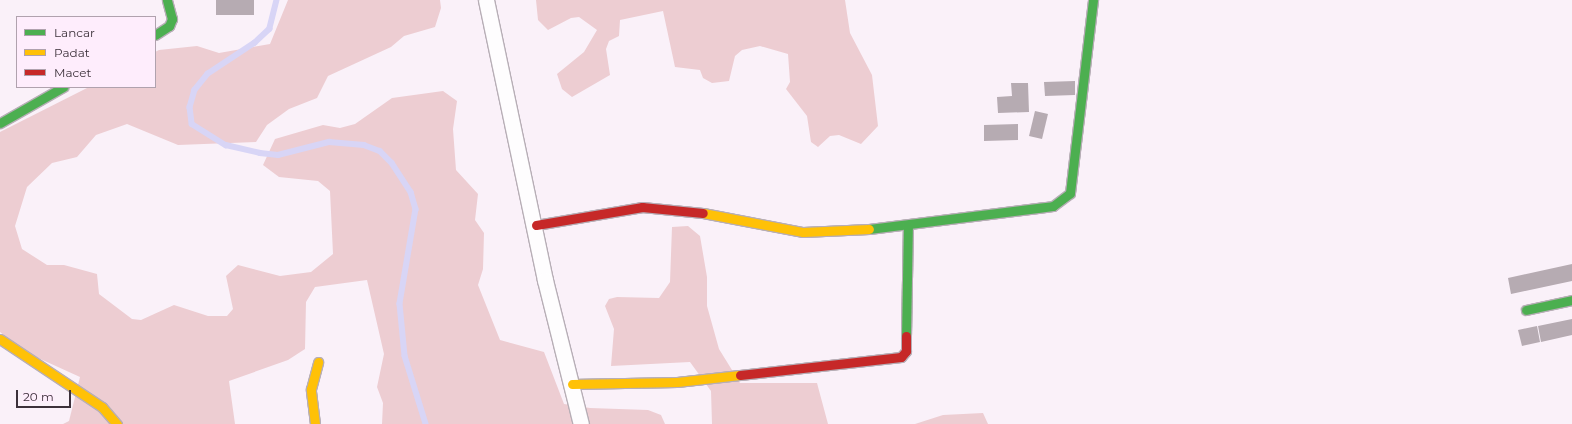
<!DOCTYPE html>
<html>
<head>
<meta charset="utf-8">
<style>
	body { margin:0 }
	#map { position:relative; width:1572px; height:424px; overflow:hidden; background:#faf1f9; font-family:Montserrat,sans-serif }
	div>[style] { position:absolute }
	.forest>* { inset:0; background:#edcdd2 }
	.stream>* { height:5.5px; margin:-2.75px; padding:0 2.75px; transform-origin:2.75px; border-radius:2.75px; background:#d8d5f6 }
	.building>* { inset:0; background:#b6abb2 }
	.roads { filter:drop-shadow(1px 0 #b7aeb6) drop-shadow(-1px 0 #b7aeb6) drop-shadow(0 1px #b7aeb6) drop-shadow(0 -1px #b7aeb6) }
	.street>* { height:15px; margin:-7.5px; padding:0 7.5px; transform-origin:7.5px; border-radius:7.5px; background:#fefdfe }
	.fast>* { height:9px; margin:-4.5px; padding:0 4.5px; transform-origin:4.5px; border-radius:4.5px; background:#4caf50 }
	.slow>* { height:9px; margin:-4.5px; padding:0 4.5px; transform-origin:4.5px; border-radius:4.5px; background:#ffc107 }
	.jam>* { height:9px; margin:-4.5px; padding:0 4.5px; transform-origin:4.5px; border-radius:4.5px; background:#c62828 }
	span { translate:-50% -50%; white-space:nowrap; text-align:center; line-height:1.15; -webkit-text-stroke:4px #feedfc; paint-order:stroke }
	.legend { position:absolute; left:16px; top:16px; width:140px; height:72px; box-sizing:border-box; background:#feedfc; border:1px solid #b0a2ae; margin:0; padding:5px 7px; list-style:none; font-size:12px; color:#3c313a }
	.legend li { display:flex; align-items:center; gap:8px; height:20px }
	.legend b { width:20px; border:1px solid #b0a2ae }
	.scale { position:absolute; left:16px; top:390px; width:55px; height:18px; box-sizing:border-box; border:2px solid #3c313a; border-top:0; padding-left:5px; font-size:12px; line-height:14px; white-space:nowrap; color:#3c313a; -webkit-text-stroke:3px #feedfc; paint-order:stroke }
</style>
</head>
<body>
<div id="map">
	<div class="forest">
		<div style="clip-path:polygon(288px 0,440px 0,441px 8px,435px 27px,404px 36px,391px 47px,328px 76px,317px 98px,289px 109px,267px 125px,256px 142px,178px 145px,127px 124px,96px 135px,77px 157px,52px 163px,27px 187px,15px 226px,22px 249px,47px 265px,64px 265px,97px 274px,99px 294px,132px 319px,141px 320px,174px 305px,208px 316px,227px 316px,233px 309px,226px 276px,238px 265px,280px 276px,311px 272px,333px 254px,330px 191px,318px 181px,279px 177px,263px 165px,275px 139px,323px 125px,340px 128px,355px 124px,392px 98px,443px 91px,457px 101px,453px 129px,456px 170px,478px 194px,475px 220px,484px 233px,483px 269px,478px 285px,500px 340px,544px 352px,564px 404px,590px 408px,648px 410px,661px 415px,665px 424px,382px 424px,383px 403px,377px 387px,384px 354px,367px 280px,315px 287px,306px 302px,305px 349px,288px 360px,229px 381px,235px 424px,63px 424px,69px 421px,80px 377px,25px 352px,0 332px,0 132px,89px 87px,155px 87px,155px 52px,159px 50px,197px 46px,219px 53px,270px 44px)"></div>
		<div style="clip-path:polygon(536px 0,845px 0,850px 33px,872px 75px,878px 126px,861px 144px,839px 135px,830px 136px,818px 147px,811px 142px,807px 116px,786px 89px,790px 82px,788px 54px,760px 46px,742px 50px,735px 56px,729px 81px,712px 83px,703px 78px,700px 70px,675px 67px,663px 11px,620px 20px,619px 36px,609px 41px,606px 49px,610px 75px,572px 97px,562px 89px,557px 74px,584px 52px,597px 30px,579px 17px,571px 18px,548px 30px,538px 20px)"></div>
		<div style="clip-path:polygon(688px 226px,700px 236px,707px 277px,707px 306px,719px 349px,740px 383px,817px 383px,828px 424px,712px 424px,711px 391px,690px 362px,611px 366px,614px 329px,605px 306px,609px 299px,617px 297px,659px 298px,670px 282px,672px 227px)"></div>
		<div style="clip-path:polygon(983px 413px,988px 424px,915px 424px,943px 415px)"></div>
	</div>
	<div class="stream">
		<div style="left:277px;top:0;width:30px;rotate:104deg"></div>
		<div style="left:270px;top:29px;width:21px;rotate:137deg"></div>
		<div style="left:255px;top:43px;width:56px;rotate:146.6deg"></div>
		<div style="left:208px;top:74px;width:21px;rotate:129deg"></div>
		<div style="left:195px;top:90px;width:18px;rotate:106deg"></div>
		<div style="left:190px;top:107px;width:17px;rotate:83deg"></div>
		<div style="left:192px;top:124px;width:40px;rotate:32deg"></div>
		<div style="left:226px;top:145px;width:35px;rotate:13deg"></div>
		<div style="left:260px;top:153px;width:18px;rotate:6deg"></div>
		<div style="left:278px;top:155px;width:53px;rotate:-14.3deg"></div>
		<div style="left:329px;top:142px;width:35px;rotate:5deg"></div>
		<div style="left:364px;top:145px;width:17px;rotate:21deg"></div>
		<div style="left:380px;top:151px;width:17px;rotate:45deg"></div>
		<div style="left:392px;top:163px;width:35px;rotate:57deg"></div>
		<div style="left:411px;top:192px;width:18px;rotate:74deg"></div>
		<div style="left:416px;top:209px;width:96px;rotate:99.6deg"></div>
		<div style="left:400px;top:304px;width:52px;rotate:84.5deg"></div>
		<div style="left:405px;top:356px;width:71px;rotate:72.8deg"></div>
	</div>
	<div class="building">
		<div style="clip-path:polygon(216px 0,254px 0,254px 15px,216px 15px)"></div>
		<div style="clip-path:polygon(1075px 81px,1075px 95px,1045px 96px,1044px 82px)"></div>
		<div style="clip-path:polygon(1011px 83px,1028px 83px,1029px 112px,998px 113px,997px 97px,1012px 96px)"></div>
		<div style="clip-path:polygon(1035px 111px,1048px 114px,1042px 139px,1029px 136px)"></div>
		<div style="clip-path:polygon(1018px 124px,1018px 140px,984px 141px,984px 125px)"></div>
		<div style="clip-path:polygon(1572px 264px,1572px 281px,1511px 294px,1508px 278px)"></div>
		<div style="clip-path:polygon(1572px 319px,1572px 335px,1541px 342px,1538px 326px)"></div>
		<div style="clip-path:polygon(1537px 326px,1540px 342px,1522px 346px,1518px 330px)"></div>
	</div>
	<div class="roads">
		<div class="street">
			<div style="left:486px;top:0;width:286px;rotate:78.1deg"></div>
			<div style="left:545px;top:280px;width:148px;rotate:76deg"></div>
		</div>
		<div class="fast">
			<div style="left:155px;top:35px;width:17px;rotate:-33deg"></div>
			<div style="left:169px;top:26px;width:8px;rotate:-67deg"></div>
			<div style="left:172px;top:19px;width:20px;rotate:-105deg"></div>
			<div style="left:0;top:123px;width:73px;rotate:-29.7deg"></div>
			<div style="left:869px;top:229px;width:185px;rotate:-7.1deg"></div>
			<div style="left:1053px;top:206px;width:21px;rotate:-37deg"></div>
			<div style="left:1070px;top:193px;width:194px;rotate:-83.2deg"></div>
			<div style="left:1526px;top:310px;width:47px;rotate:-12.3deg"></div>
			<div style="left:906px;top:336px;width:111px;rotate:-89deg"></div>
		</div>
		<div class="slow">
			<div style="left:703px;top:213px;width:102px;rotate:10.8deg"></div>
			<div style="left:803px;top:232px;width:66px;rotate:-2.6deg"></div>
			<div style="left:0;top:339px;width:123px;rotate:33.7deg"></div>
			<div style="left:102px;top:407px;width:23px;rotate:49deg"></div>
			<div style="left:572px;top:384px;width:105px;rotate:-1.1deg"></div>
			<div style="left:677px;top:382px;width:63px;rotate:-6.3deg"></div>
			<div style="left:315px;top:424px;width:35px;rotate:-97deg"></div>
			<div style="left:311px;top:389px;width:28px;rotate:-75deg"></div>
		</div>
		<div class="jam">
			<div style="left:536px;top:225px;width:108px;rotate:-9.6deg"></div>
			<div style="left:642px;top:207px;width:61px;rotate:5.6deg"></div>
			<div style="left:740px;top:375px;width:162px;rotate:-6.4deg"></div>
			<div style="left:901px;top:357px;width:8px;rotate:-50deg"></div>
			<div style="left:906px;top:351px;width:15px;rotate:-90deg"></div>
		</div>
	</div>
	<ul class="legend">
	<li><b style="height:5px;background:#4caf50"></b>Lancar</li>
	<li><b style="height:5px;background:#ffc107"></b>Padat</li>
	<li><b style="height:5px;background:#c62828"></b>Macet</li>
	</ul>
	<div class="scale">20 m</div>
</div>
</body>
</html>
